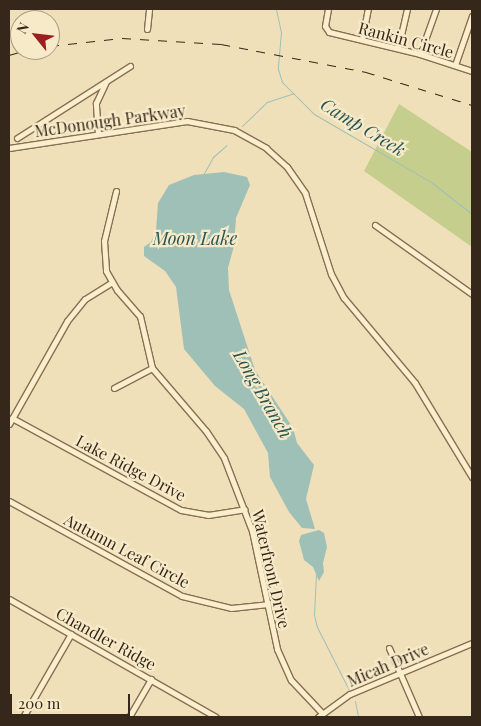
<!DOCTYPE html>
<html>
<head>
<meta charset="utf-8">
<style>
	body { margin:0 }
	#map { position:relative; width:481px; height:726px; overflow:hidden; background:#f0e0b9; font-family:"Playfair Display",serif }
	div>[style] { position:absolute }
	.green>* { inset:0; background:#c6ce8d }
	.water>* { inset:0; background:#9ec0b7 }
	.stream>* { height:1px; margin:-0.5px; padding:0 0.5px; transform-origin:0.5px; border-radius:0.5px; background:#9ec0b7 }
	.roads { filter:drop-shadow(1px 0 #886f53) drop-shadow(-1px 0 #886f53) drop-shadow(0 1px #886f53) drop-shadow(0 -1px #886f53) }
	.minor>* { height:5px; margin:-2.5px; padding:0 2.5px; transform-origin:2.5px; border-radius:2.5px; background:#fbeecc }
	.rail>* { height:1px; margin-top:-0.5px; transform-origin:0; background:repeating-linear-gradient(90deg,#352719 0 9px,transparent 0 18px) }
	span { translate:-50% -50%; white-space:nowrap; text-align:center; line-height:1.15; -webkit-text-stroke:4.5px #f7eac9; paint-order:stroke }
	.street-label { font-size:16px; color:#352719 }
	.water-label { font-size:18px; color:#275654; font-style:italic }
	.frame { position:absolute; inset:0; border:10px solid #352719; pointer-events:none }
	.north { position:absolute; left:10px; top:10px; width:50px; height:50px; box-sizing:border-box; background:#f7eac9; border:1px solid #a99c83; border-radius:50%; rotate:299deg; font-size:14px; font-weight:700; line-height:20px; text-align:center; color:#352719 }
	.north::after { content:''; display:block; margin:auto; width:18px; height:22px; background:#9a1f1f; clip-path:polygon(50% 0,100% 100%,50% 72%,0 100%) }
	.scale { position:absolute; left:10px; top:694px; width:120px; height:22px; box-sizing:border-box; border:2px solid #352719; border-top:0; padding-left:6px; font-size:15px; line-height:18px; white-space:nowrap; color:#352719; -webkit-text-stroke:4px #f7eac9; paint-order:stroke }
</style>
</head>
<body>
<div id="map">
	<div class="green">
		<div style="clip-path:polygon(399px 104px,472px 152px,472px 247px,364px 171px)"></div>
	</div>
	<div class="water">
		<div style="clip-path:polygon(224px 172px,247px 177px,250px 185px,236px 218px,234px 246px,228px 268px,229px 290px,255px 370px,293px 428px,297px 443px,314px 465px,306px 499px,315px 529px,302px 528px,289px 512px,270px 477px,268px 453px,244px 409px,215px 386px,184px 349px,176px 287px,165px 271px,144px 256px,144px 247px,151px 242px,156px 231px,158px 203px,169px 185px,194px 175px)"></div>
		<div style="clip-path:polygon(319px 530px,324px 533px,327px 547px,323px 563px,324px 572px,319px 581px,313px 567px,304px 560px,299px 541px,301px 535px)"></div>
	</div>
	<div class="stream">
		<div style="left:276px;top:9px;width:24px;rotate:78deg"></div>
		<div style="left:281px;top:32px;width:37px;rotate:95deg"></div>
		<div style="left:278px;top:69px;width:14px;rotate:73deg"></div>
		<div style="left:282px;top:82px;width:45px;rotate:45deg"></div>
		<div style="left:314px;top:114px;width:135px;rotate:30.2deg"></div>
		<div style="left:431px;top:182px;width:52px;rotate:38deg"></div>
		<div style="left:242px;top:126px;width:35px;rotate:-44deg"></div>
		<div style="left:267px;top:102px;width:28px;rotate:-18deg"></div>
		<div style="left:203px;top:175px;width:21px;rotate:-61deg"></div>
		<div style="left:213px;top:157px;width:18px;rotate:-41deg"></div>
		<div style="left:316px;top:574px;width:41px;rotate:92.8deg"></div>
		<div style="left:314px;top:615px;width:12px;rotate:76deg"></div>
		<div style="left:317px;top:627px;width:71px;rotate:63.1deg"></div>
		<div style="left:355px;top:701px;width:16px;rotate:79deg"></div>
	</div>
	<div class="roads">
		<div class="minor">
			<div style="left:328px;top:9px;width:17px;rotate:100deg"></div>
			<div style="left:325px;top:26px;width:7px;rotate:56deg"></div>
			<div style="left:329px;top:32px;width:94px;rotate:13.6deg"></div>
			<div style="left:420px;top:54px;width:55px;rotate:18.1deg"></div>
			<div style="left:147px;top:29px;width:20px;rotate:-84deg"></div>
			<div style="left:362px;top:39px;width:31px;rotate:-79deg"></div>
			<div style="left:398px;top:48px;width:40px;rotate:-77deg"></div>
			<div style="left:420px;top:54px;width:48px;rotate:-70.4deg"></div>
			<div style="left:455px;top:65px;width:52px;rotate:-70.9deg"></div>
			<div style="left:98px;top:134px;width:31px;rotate:-94deg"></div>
			<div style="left:96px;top:103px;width:23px;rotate:-65deg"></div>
			<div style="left:17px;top:138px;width:134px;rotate:-32.5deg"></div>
			<div style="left:9px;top:148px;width:180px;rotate:-8.6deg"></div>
			<div style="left:187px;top:121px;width:48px;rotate:10.8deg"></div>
			<div style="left:234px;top:130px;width:37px;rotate:29deg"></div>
			<div style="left:266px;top:148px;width:28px;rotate:42deg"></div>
			<div style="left:287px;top:167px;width:32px;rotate:55deg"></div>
			<div style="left:305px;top:193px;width:85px;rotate:72.2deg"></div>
			<div style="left:331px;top:274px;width:27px;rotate:62deg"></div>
			<div style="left:344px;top:298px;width:111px;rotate:50.1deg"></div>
			<div style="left:415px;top:383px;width:110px;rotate:58.8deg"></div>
			<div style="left:116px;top:191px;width:51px;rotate:103.5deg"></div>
			<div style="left:104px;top:241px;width:30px;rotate:86deg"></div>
			<div style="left:106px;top:271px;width:22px;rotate:60deg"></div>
			<div style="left:117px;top:290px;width:35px;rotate:49deg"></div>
			<div style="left:140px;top:316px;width:53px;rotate:77deg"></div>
			<div style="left:152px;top:368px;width:83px;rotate:49.4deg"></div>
			<div style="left:206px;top:431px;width:32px;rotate:56deg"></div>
			<div style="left:224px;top:458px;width:78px;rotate:69deg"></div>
			<div style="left:252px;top:531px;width:121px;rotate:78deg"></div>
			<div style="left:277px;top:649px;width:34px;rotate:66deg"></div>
			<div style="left:291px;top:680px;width:44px;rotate:46.8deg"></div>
			<div style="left:375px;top:225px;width:119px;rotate:35.4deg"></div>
			<div style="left:114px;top:388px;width:43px;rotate:-27.8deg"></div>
			<div style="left:12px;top:418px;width:192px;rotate:28.6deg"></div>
			<div style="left:181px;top:510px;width:27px;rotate:10deg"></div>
			<div style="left:208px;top:515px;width:37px;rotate:-9deg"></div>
			<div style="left:9px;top:424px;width:118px;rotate:-60.6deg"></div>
			<div style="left:67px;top:321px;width:28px;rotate:-51deg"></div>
			<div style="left:85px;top:299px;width:32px;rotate:-32deg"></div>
			<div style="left:9px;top:501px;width:197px;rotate:28.8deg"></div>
			<div style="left:182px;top:596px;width:50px;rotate:13.8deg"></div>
			<div style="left:231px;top:608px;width:37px;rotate:-6deg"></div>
			<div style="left:9px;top:599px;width:238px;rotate:29.7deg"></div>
			<div style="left:389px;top:648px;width:75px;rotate:66.5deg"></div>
			<div style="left:23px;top:717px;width:96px;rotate:-60deg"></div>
			<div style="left:129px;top:717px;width:44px;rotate:-59.9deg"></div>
			<div style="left:318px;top:717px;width:39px;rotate:-36deg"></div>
			<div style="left:350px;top:694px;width:132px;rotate:-22.7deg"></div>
		</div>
	</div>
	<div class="rail">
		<div style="left:50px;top:46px;width:72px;rotate:-6.3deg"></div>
		<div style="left:122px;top:38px;width:99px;rotate:3.5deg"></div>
		<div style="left:221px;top:44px;width:148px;rotate:10.9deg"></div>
		<div style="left:366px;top:72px;width:111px;rotate:17.3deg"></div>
		<div style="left:9px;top:55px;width:19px;rotate:-16deg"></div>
	</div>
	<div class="street-label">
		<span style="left:406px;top:40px;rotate:15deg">Rankin Circle</span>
		<span style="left:110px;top:121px;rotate:-8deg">McDonough Parkway</span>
		<span style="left:131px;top:468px;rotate:28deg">Lake Ridge Drive</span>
		<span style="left:127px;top:551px;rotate:28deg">Autumn Leaf Circle</span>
		<span style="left:271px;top:569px;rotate:77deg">Waterfront Drive</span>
		<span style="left:106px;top:639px;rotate:29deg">Chandler Ridge</span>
		<span style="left:388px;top:665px;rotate:-23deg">Micah Drive</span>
	</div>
	<div class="water-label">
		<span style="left:363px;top:127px;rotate:31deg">Camp Creek</span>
		<span style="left:195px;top:238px">Moon Lake</span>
		<span style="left:263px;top:394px;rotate:60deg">Long Branch</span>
	</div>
	<div class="frame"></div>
	<div class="north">N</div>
	<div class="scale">200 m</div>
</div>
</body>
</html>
